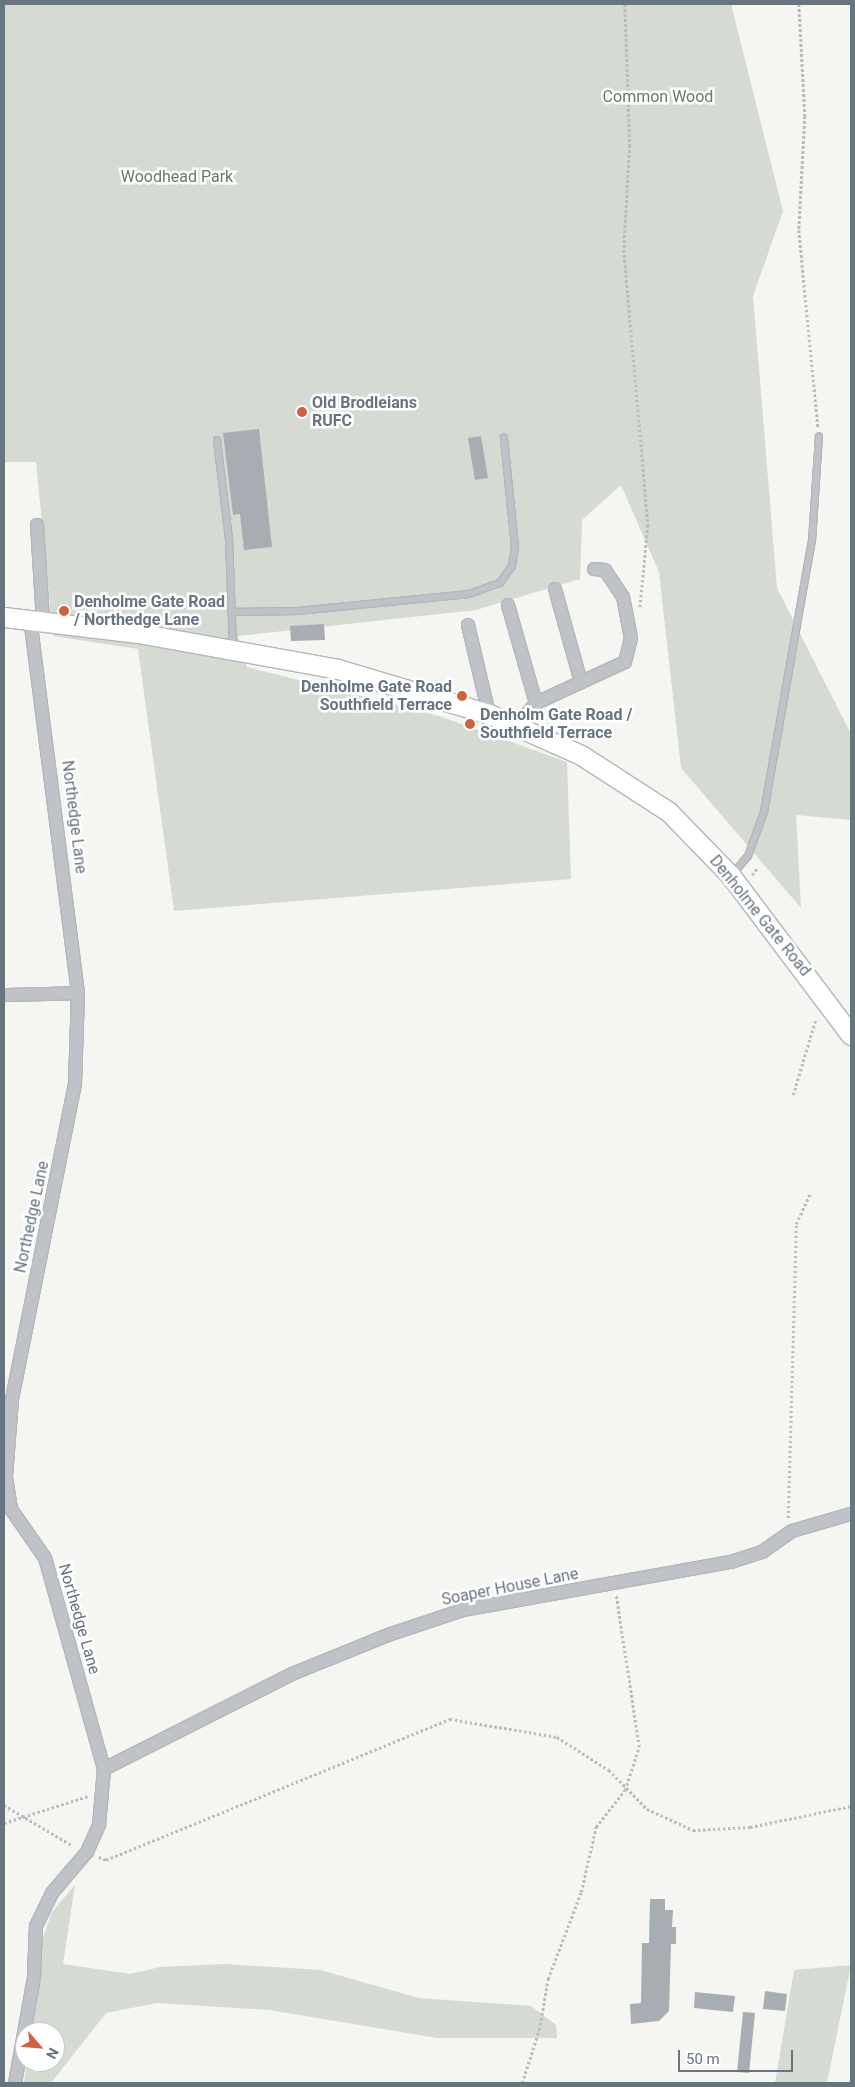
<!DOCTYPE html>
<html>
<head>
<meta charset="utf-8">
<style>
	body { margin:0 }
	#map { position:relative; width:855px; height:2087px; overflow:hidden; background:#f5f5f2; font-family:Roboto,sans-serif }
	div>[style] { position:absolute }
	.green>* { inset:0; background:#d5dad2 }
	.building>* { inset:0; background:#a7adb2 }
	.path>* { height:2.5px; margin-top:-1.25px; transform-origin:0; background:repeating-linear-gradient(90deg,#b9bbbe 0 2.5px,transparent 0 5px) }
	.roads { filter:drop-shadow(1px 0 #b3b6ba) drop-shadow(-1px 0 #b3b6ba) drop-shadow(0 1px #b3b6ba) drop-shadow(0 -1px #b3b6ba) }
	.service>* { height:6px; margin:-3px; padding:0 3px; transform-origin:3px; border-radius:3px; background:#bfc2c6 }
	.minor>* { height:12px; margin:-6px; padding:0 6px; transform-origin:6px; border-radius:6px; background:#bfc2c6 }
	.primary>* { height:19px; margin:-9.5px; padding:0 9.5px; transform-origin:9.5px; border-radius:9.5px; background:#fff }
	.dots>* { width:14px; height:14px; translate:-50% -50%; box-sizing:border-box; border:2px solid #fff; border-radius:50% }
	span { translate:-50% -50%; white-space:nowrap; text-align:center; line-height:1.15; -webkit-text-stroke:5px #fff; paint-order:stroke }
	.park-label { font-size:16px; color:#697866 }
	.poi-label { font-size:16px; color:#687480; font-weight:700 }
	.left { translate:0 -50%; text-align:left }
	.right { translate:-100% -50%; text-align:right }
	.street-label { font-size:16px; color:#687480 }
	.frame { position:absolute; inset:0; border:5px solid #687480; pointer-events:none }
	.north { position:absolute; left:15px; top:2022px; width:50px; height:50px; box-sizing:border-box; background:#fff; border:1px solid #c3c7cc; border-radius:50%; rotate:117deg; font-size:14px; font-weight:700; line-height:20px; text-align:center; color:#687480 }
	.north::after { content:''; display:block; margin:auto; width:18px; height:22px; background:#d06138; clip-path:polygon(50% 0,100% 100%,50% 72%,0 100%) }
	.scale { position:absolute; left:678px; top:2050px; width:115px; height:22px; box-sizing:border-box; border:2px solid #687480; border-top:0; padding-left:6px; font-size:15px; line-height:18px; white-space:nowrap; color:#687480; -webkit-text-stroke:4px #fff; paint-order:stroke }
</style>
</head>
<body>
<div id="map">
	<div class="green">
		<div style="clip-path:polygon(4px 4px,731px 4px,783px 211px,753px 296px,777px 588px,851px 734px,851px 820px,796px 815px,801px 908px,681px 768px,659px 572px,621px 485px,582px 520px,580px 579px,476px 610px,238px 636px,247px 667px,439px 716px,567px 762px,571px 879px,174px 911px,138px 649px,53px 636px,36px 462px,4px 462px)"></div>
		<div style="clip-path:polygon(75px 1885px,63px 1964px,130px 1974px,160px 1967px,225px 1964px,320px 1970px,419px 1998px,531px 2006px,556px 2025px,557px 2038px,437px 2038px,270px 2010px,157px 2003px,106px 2013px,51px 2083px,24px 2083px,27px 2062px,55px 2062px,55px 2032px,31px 2032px,42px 1940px,52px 1912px)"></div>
		<div style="clip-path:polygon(851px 1965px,827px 2083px,775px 2083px,794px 1970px)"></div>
	</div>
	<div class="building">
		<div style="clip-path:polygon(259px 429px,272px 547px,244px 550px,240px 514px,233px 515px,223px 433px)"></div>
		<div style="clip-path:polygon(481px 436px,488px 478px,475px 480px,468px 438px)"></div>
		<div style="clip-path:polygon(324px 624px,325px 640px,291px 641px,290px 626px)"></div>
		<div style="clip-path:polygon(650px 1899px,665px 1899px,665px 1910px,673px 1910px,672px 1927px,676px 1927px,676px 1944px,671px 1944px,669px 2011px,659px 2021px,631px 2024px,630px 2004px,641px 2003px,642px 1943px,649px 1943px)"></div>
		<div style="clip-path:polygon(765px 1991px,787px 1994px,785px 2011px,763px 2009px)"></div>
		<div style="clip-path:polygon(695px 1992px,735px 1996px,733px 2012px,694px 2008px)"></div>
		<div style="clip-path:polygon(743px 2012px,755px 2013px,749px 2073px,737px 2072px)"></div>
	</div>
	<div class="path">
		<div style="left:625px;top:4px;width:141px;rotate:88deg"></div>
		<div style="left:630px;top:145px;width:105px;rotate:93.3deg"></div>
		<div style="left:624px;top:250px;width:276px;rotate:85deg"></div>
		<div style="left:648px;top:525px;width:83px;rotate:95.5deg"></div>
		<div style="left:799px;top:4px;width:112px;rotate:86.9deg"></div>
		<div style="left:805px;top:116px;width:114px;rotate:93deg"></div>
		<div style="left:799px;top:230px;width:198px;rotate:84.5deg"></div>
		<div style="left:752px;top:875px;width:9px;rotate:-54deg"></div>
		<div style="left:793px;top:1095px;width:80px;rotate:-73.4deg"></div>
		<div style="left:788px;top:1518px;width:294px;rotate:-88.4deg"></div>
		<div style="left:796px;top:1224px;width:33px;rotate:-65deg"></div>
		<div style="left:4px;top:1805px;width:80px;rotate:30.7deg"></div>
		<div style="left:4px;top:1823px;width:88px;rotate:-17.8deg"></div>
		<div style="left:99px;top:1857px;width:8px;rotate:23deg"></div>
		<div style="left:106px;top:1860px;width:372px;rotate:-22.3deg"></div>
		<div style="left:450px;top:1719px;width:109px;rotate:9.5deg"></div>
		<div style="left:557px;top:1737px;width:62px;rotate:32.4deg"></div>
		<div style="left:609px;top:1770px;width:54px;rotate:45.7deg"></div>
		<div style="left:647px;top:1809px;width:51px;rotate:24.5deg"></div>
		<div style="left:693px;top:1830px;width:57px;rotate:-3deg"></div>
		<div style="left:750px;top:1827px;width:103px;rotate:-11.7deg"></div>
		<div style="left:522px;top:2083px;width:56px;rotate:-72.2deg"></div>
		<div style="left:539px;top:2030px;width:52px;rotate:-80deg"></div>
		<div style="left:548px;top:1979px;width:93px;rotate:-69.2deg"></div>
		<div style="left:581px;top:1892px;width:67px;rotate:-77deg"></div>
		<div style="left:596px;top:1827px;width:47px;rotate:-51.9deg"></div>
		<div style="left:625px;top:1790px;width:45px;rotate:-72deg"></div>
		<div style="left:639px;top:1747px;width:154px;rotate:-98.6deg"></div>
	</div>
	<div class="roads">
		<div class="service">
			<div style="left:217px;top:440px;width:100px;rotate:83.1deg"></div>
			<div style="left:229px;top:539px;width:109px;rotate:87.9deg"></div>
			<div style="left:231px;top:612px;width:67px;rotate:-0.9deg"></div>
			<div style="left:298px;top:611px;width:172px;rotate:-5.7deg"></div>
			<div style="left:469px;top:594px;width:33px;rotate:-20deg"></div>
			<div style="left:500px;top:583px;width:21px;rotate:-55deg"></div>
			<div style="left:512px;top:566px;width:19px;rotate:-81deg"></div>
			<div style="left:515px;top:547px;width:110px;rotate:-95.8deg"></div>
			<div style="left:732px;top:875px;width:25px;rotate:-50deg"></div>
			<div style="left:748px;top:856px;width:47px;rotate:-70deg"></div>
			<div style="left:764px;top:812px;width:275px;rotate:-80deg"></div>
			<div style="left:812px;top:541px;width:105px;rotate:-86.2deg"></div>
		</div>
		<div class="minor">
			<div style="left:37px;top:525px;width:96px;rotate:86.4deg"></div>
			<div style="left:555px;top:589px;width:97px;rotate:74.4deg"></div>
			<div style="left:508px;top:605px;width:102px;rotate:74.1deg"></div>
			<div style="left:536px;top:703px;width:29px;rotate:131deg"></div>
			<div style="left:468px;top:625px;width:91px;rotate:76.7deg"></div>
			<div style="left:536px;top:703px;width:98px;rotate:-24.7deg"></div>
			<div style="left:625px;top:662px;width:25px;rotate:-76deg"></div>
			<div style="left:631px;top:638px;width:42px;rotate:-101deg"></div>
			<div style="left:623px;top:597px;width:32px;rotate:-124deg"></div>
			<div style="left:605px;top:570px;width:11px;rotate:-175deg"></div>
			<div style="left:4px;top:995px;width:74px;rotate:-1.5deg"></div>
			<div style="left:104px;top:1769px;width:211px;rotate:-26.8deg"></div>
			<div style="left:292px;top:1674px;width:104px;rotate:-22.1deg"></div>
			<div style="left:388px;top:1635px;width:79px;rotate:-18.4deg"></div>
			<div style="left:463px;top:1610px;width:272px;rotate:-10.2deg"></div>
			<div style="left:731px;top:1562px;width:33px;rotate:-18deg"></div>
			<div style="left:762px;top:1552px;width:37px;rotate:-35deg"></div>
			<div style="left:792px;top:1531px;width:61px;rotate:-16.1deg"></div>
			<div style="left:15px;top:2083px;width:108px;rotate:-79.8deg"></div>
			<div style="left:34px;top:1977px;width:51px;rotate:-87.8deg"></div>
			<div style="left:36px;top:1926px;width:37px;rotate:-64deg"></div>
			<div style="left:52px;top:1893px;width:54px;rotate:-49.5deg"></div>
			<div style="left:87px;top:1852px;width:30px;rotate:-66deg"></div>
			<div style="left:99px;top:1825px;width:56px;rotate:-84.9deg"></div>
			<div style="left:104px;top:1769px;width:219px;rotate:-105.6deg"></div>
			<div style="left:45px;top:1558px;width:60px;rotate:-124.8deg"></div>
			<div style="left:11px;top:1509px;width:33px;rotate:-99deg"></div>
			<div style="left:6px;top:1476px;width:77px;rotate:-85.5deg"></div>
			<div style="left:12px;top:1399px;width:322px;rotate:-78.7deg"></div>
			<div style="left:75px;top:1083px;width:90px;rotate:-88.1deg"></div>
			<div style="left:78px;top:993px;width:377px;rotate:-97.3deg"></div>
		</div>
		<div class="primary">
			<div style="left:4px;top:617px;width:135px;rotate:6.8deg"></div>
			<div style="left:138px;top:633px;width:203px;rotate:10.2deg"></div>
			<div style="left:338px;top:669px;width:158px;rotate:16.6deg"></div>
			<div style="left:489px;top:714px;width:101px;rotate:24deg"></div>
			<div style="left:581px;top:755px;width:105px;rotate:32.9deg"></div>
			<div style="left:669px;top:812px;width:89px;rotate:45.9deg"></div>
			<div style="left:731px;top:876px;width:199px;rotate:53deg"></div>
		</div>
	</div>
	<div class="dots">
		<div style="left:302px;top:412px;background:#d06138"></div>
		<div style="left:64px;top:611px;background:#d06138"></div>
		<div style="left:462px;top:696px;background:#d06138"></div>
		<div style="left:470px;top:724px;background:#d06138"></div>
	</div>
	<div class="park-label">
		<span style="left:658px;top:97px">Common Wood</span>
		<span style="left:177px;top:177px">Woodhead Park</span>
	</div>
	<div class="poi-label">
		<span class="left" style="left:312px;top:412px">Old Brodleians<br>RUFC</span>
		<span class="left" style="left:74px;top:611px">Denholme Gate Road<br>/ Northedge Lane</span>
		<span class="right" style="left:452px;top:696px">Denholme Gate Road<br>Southfield Terrace</span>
		<span class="left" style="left:480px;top:724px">Denholm Gate Road /<br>Southfield Terrace</span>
	</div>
	<div class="street-label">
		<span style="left:74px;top:817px;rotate:83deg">Northedge Lane</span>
		<span style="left:760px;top:916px;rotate:51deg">Denholme Gate Road</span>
		<span style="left:32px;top:1217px;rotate:-78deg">Northedge Lane</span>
		<span style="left:510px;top:1587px;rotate:-11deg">Soaper House Lane</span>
		<span style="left:79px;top:1619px;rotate:74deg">Northedge Lane</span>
	</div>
	<div class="frame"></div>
	<div class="north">N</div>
	<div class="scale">50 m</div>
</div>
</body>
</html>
